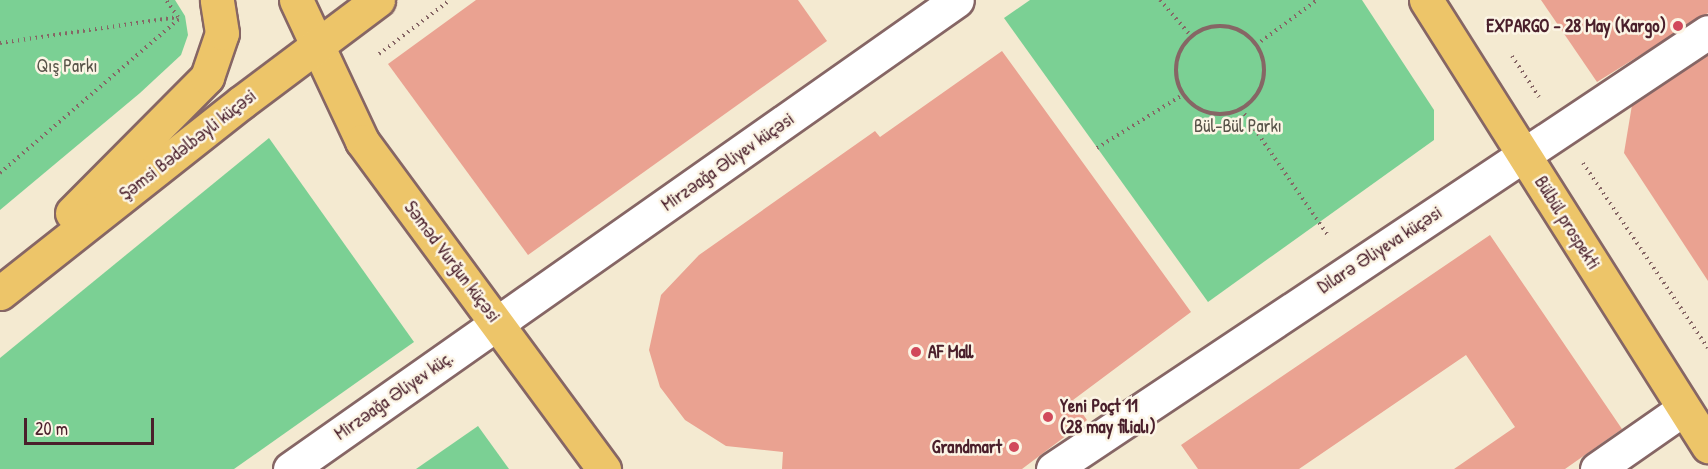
<!DOCTYPE html>
<html>
<head>
<meta charset="utf-8">
<style>
	body { margin:0 }
	#map { position:relative; width:1708px; height:469px; overflow:hidden; background:#f4ead1; font-family:"Patrick Hand",sans-serif }
	div>[style] { position:absolute }
	.green>* { inset:0; background:#7bd094 }
	.building>* { inset:0; background:#eaa291 }
	.path>* { height:4px; margin-top:-2px; transform-origin:0; background:repeating-linear-gradient(90deg,#866665 0 1.5px,transparent 0 6px) }
	.path>.ring { margin:-2px; padding:0; box-sizing:content-box; background:none; border:4px solid #866665; border-radius:50% }
	.roads { filter:drop-shadow(2px 0 #866665) drop-shadow(-2px 0 #866665) drop-shadow(0 2px #866665) drop-shadow(0 -2px #866665) }
	.minor>* { height:33px; margin:-16.5px; padding:0 16.5px; transform-origin:16.5px; border-radius:16.5px; background:#fff }
	.major>* { height:33px; margin:-16.5px; padding:0 16.5px; transform-origin:16.5px; border-radius:16.5px; background:#edc569 }
	.dots>* { width:16px; height:16px; translate:-50% -50%; box-sizing:border-box; border:3px solid #fcf5e5; border-radius:50% }
	span { translate:-50% -50%; white-space:nowrap; text-align:center; line-height:1.15; -webkit-text-stroke:5px #fcf5e5; paint-order:stroke }
	.poi-label { font-size:18px; color:#4a1f2b; font-weight:700 }
	.right { translate:-100% -50%; text-align:right }
	.left { translate:0 -50%; text-align:left }
	.park-label { font-size:18px; color:#59544a }
	.street-label { font-size:18px; color:#4a1f2b }
	.scale { position:absolute; left:24px; top:418px; width:130px; height:27px; box-sizing:border-box; border:3px solid #4a1f2b; border-top:0; padding-left:8px; font-size:18px; line-height:21px; white-space:nowrap; color:#4a1f2b; -webkit-text-stroke:4px #fcf5e5; paint-order:stroke }
</style>
</head>
<body>
<div id="map">
	<div class="green">
		<div style="clip-path:polygon(0 0,175px 0,185px 16px,188px 35px,181px 55px,140px 93px,0 210px)"></div>
		<div style="clip-path:polygon(1030px 0,1362px 0,1434px 110px,1434px 140px,1208px 302px,1004px 18px)"></div>
		<div style="clip-path:polygon(269px 138px,414px 342px,234px 469px,0 469px,0 358px)"></div>
		<div style="clip-path:polygon(478px 426px,509px 469px,416px 469px)"></div>
	</div>
	<div class="building">
		<div style="clip-path:polygon(476px 0,798px 0,827px 41px,528px 255px,388px 64px)"></div>
		<div style="clip-path:polygon(1541px 0,1708px 0,1708px 13px,1597px 82px)"></div>
		<div style="clip-path:polygon(1002px 51px,1191px 312px,1073px 400px,1087px 420px,1022px 469px,782px 469px,783px 452px,726px 446px,685px 420px,660px 387px,649px 350px,661px 295px,699px 255px,875px 131px,880px 137px)"></div>
		<div style="clip-path:polygon(1708px 55px,1708px 281px,1624px 153px,1632px 105px)"></div>
		<div style="clip-path:polygon(1490px 235px,1622px 429px,1565px 469px,1454px 469px,1515px 427px,1466px 355px,1299px 469px,1198px 469px,1181px 445px)"></div>
	</div>
	<div class="path">
		<div style="left:1160px;top:0;width:48px;rotate:49.3deg"></div>
		<div class="ring" style="left:1176px;top:26px;width:84px;height:84px"></div>
		<div style="left:0;top:43px;width:180px;rotate:-8.3deg"></div>
		<div style="left:178px;top:17px;width:21px;rotate:-125deg"></div>
		<div style="left:1256px;top:45px;width:76px;rotate:-36.4deg"></div>
		<div style="left:379px;top:54px;width:89px;rotate:-37.3deg"></div>
		<div style="left:1512px;top:56px;width:49px;rotate:56.6deg"></div>
		<div style="left:1241px;top:109px;width:155px;rotate:55.5deg"></div>
		<div style="left:1097px;top:148px;width:102px;rotate:-31.8deg"></div>
		<div style="left:1583px;top:163px;width:223px;rotate:56deg"></div>
		<div style="left:0;top:173px;width:236px;rotate:-40.7deg"></div>
	</div>
	<div class="roads">
		<div class="minor">
			<div style="left:290px;top:469px;width:815px;rotate:-35.11deg"></div>
			<div style="left:1053px;top:469px;width:787px;rotate:-33.71deg"></div>
			<div style="left:1597px;top:469px;width:105px;rotate:-34.9deg"></div>
		</div>
		<div class="major">
			<div style="left:296px;top:0;width:156px;rotate:64.9deg"></div>
			<div style="left:362px;top:141px;width:408px;rotate:53.6deg"></div>
			<div style="left:1426px;top:0;width:528px;rotate:57.7deg"></div>
			<div style="left:72px;top:213px;width:192px;rotate:-45.2deg"></div>
			<div style="left:207px;top:77px;width:46px;rotate:-71.2deg"></div>
			<div style="left:222px;top:33px;width:33px;rotate:-99deg"></div>
			<div style="left:0;top:293px;width:308px;rotate:-38.3deg"></div>
			<div style="left:242px;top:102px;width:170px;rotate:-36.9deg"></div>
		</div>
	</div>
	<div class="dots">
		<div style="left:1678px;top:26px;background:#d1495b"></div>
		<div style="left:916px;top:352px;background:#d1495b"></div>
		<div style="left:1048px;top:417px;background:#d1495b"></div>
		<div style="left:1014px;top:447px;background:#d1495b"></div>
	</div>
	<div class="poi-label">
		<span class="right" style="left:1666px;top:26px">EXPARGO - 28 May (Kargo)</span>
		<span class="left" style="left:928px;top:352px">AF Mall</span>
		<span class="left" style="left:1060px;top:417px">Yeni Poçt 11<br>(28 may filialı)</span>
		<span class="right" style="left:1002px;top:447px">Grandmart</span>
	</div>
	<div class="park-label">
		<span style="left:67px;top:66px">Qış Parkı</span>
		<span style="left:1238px;top:126px">Bül-Bül Parkı</span>
	</div>
	<div class="street-label">
		<span style="left:188px;top:145px;rotate:-38deg">Şəmsi Bədəlbəyli küçəsi</span>
		<span style="left:728px;top:162px;rotate:-35deg">Mirzəağa Əliyev küçəsi</span>
		<span style="left:1567px;top:223px;rotate:58deg">Bülbül prospekti</span>
		<span style="left:1380px;top:250px;rotate:-33deg">Dilarə Əliyeva küçəsi</span>
		<span style="left:452px;top:262px;rotate:53deg">Səməd Vurğun küçəsi</span>
		<span style="left:394px;top:396px;rotate:-35deg">Mirzəağa Əliyev küç.</span>
	</div>
	<div class="scale">20 m</div>
</div>
</body>
</html>
